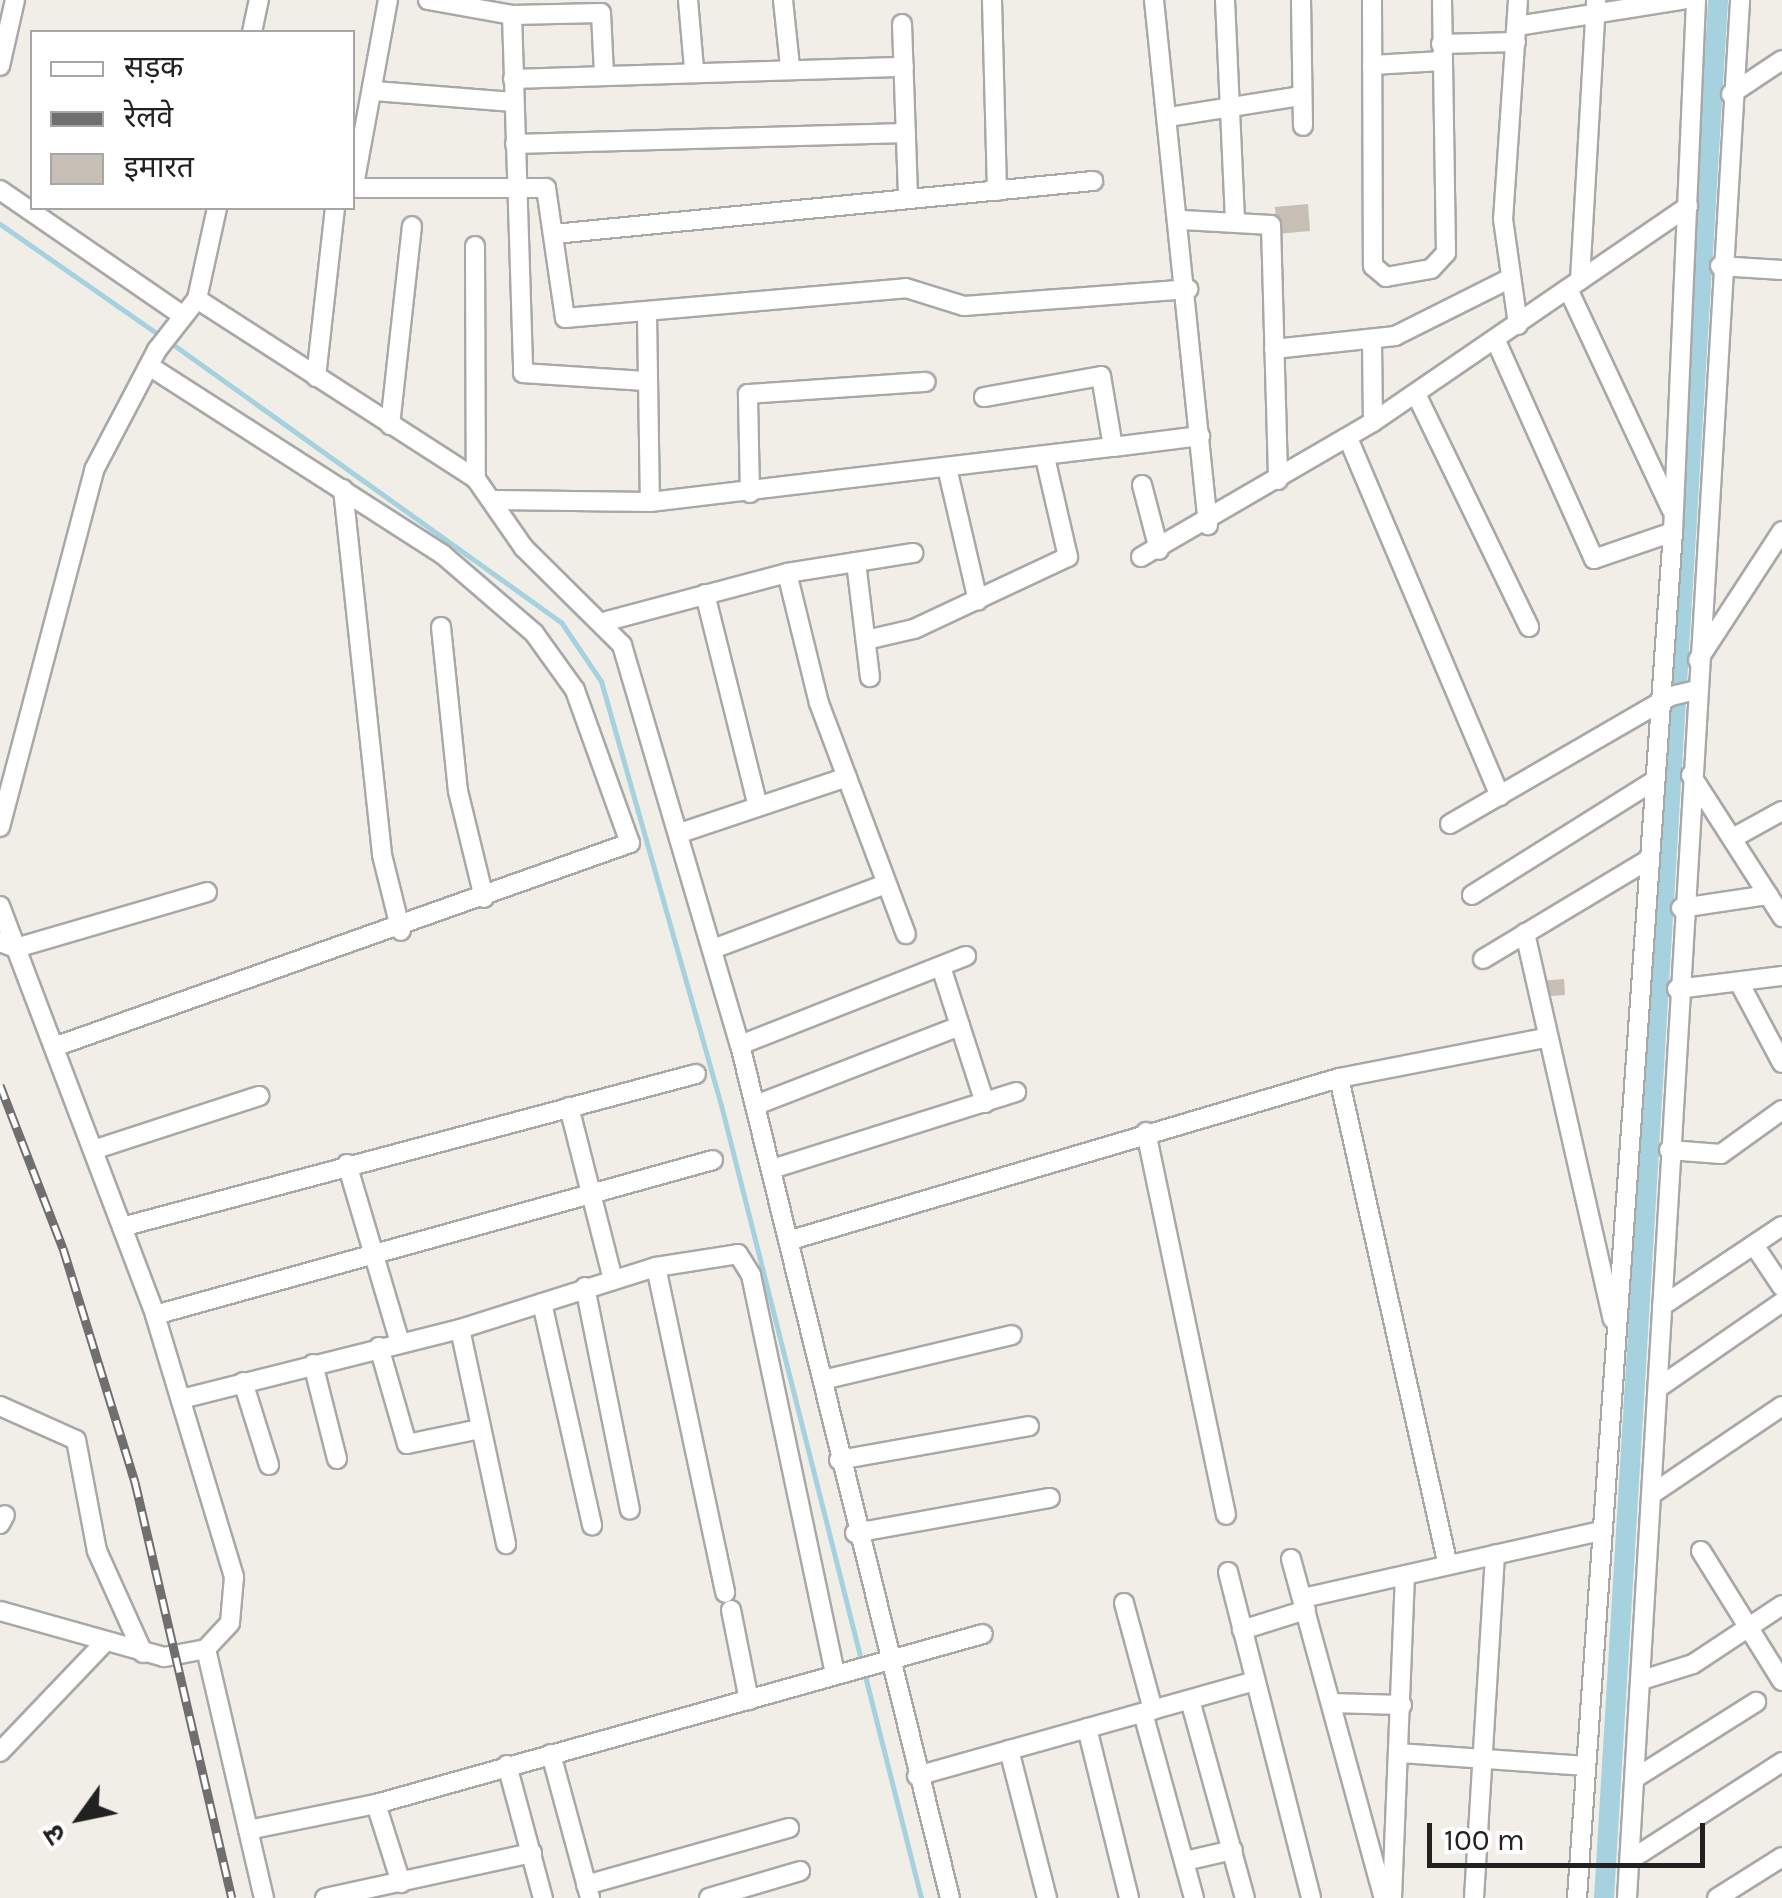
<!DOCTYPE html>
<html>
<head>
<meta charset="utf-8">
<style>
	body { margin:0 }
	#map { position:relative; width:1782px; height:1898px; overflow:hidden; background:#f1eee7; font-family:Karla,"Noto Sans Devanagari",sans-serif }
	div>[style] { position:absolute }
	.stream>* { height:5px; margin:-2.5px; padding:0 2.5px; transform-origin:2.5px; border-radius:2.5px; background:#a6d2e0 }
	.canal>* { height:20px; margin:-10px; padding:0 10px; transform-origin:10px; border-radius:10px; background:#a6d2e0 }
	.building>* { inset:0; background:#c7beb6 }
	.roads { filter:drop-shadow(2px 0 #a8a8a8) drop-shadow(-2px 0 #a8a8a8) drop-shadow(0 2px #a8a8a8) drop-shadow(0 -2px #a8a8a8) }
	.minor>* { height:18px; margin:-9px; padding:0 9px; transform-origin:9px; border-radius:9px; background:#fff }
	.rail>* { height:9px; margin-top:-4.5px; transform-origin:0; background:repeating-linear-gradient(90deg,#fff 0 15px,#6f6f6f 0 30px); box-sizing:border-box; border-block:2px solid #6f6f6f }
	span { translate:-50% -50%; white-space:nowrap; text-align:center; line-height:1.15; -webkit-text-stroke:8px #fff; paint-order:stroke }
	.legend { position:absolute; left:30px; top:30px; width:325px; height:180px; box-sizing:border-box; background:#fff; border:2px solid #a6a6a6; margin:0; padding:12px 18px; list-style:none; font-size:30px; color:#212121 }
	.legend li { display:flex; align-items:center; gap:20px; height:50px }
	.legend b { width:50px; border:2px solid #a6a6a6 }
	.north { position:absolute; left:30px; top:1768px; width:100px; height:100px; -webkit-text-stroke:8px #fff; paint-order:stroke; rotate:237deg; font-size:28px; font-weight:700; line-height:40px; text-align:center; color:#212121 }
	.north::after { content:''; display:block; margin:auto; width:35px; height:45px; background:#212121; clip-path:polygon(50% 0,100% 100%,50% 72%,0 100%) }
	.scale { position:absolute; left:1427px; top:1823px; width:278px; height:45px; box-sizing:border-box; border:5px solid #212121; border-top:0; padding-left:12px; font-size:30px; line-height:35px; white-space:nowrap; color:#212121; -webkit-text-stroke:8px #fff; paint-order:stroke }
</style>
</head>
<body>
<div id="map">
	<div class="stream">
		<div style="left:0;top:224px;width:198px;rotate:34.9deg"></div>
		<div style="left:171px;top:343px;width:480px;rotate:35.6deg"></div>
		<div style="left:561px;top:622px;width:71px;rotate:55.9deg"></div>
		<div style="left:601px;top:681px;width:441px;rotate:74.2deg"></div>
		<div style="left:721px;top:1105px;width:818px;rotate:75.84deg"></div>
	</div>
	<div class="canal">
		<div style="left:1604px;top:1898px;width:1901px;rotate:-86.56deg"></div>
	</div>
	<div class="building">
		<div style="clip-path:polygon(1308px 204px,1310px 231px,1277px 234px,1275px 207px)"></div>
		<div style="clip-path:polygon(1564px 979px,1565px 995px,1538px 997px,1538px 981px)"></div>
	</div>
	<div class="roads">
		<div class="minor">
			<div style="left:428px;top:0;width:85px;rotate:10.1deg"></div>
			<div style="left:512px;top:15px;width:89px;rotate:-1.3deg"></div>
			<div style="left:601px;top:13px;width:61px;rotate:87.2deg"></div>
			<div style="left:688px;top:0;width:69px;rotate:85deg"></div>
			<div style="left:783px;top:0;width:67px;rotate:84deg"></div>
			<div style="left:992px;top:0;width:191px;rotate:88.5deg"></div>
			<div style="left:1154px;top:0;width:528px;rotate:84.13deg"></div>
			<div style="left:1225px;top:0;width:217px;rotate:87.4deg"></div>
			<div style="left:1301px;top:0;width:126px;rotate:89.1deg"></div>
			<div style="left:1372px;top:0;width:266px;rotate:89.8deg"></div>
			<div style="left:1373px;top:266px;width:17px;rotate:40deg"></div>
			<div style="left:1386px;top:277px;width:46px;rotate:-10.1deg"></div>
			<div style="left:1431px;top:269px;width:22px;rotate:-47deg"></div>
			<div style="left:1446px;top:253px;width:253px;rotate:-90.9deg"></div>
			<div style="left:1518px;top:0;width:220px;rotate:93.9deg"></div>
			<div style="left:1503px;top:219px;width:107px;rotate:81.9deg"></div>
			<div style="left:512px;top:15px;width:358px;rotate:88.2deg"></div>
			<div style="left:523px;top:373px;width:125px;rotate:3.7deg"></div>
			<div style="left:902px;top:24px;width:175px;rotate:88deg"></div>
			<div style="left:1517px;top:26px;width:167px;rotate:-9deg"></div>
			<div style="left:252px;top:32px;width:33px;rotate:-78deg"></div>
			<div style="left:1441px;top:44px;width:75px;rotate:-1.5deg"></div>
			<div style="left:1372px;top:65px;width:70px;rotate:-3.3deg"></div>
			<div style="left:0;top:66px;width:68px;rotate:-77.2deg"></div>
			<div style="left:513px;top:79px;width:391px;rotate:-1.8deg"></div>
			<div style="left:374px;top:91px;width:140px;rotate:4.5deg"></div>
			<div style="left:1731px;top:94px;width:61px;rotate:-33.7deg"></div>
			<div style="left:1169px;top:117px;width:133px;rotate:-9.1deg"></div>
			<div style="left:515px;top:144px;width:391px;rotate:-1.6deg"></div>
			<div style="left:354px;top:185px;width:188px;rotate:-79.6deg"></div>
			<div style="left:352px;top:188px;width:194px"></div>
			<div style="left:546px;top:188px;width:131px;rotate:81.7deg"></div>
			<div style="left:565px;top:318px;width:342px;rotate:-5deg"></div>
			<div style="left:906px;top:288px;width:61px;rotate:17.2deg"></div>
			<div style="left:964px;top:306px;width:225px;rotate:-4.3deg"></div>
			<div style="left:0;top:190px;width:221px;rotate:34.5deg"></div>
			<div style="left:1183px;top:220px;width:88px;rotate:3.3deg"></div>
			<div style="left:1271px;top:225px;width:255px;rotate:88.4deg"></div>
			<div style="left:554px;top:234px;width:542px;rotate:-5.62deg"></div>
			<div style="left:475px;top:246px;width:233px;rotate:89.8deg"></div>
			<div style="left:1720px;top:266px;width:62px;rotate:3.7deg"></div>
			<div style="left:1580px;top:280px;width:280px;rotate:-86.7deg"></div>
			<div style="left:1568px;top:289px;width:243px;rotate:64.9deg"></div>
			<div style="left:197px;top:299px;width:332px;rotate:32.8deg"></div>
			<div style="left:476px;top:479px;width:84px;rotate:55.2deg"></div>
			<div style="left:524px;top:548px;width:138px;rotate:44.7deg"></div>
			<div style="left:622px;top:645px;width:417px;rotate:73.6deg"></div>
			<div style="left:740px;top:1045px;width:878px;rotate:76.17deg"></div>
			<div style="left:647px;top:315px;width:187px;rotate:89.1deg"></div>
			<div style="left:1496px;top:341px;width:239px;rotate:65.8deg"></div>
			<div style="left:1594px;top:559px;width:83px;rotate:-18.9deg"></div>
			<div style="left:1372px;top:342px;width:80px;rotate:89.3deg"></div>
			<div style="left:1274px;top:349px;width:122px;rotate:-6.1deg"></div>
			<div style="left:1395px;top:336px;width:127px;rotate:-26.6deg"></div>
			<div style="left:316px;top:377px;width:170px;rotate:-83.6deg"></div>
			<div style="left:1416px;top:394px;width:259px;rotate:64.1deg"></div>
			<div style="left:390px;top:425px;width:200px;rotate:-83.7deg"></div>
			<div style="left:1348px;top:438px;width:389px;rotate:67deg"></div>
			<div style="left:1113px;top:447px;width:88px;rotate:-7.2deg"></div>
			<div style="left:948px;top:472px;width:132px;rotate:76.9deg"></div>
			<div style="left:1142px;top:485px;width:67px;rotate:75.3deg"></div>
			<div style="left:343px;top:489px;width:368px;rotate:83.9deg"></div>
			<div style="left:382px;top:855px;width:78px;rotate:76deg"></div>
			<div style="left:750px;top:493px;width:99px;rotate:-91.2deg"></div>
			<div style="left:748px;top:394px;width:178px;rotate:-3.9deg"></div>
			<div style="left:496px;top:500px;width:154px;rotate:0.7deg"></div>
			<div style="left:650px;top:502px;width:466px;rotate:-6.8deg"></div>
			<div style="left:1113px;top:447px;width:72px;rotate:-99.6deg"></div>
			<div style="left:1101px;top:376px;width:119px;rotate:169.8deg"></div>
			<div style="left:1141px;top:557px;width:268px;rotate:-30.2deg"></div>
			<div style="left:1373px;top:422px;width:382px;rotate:-34.4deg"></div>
			<div style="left:856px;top:562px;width:116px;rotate:83.1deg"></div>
			<div style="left:787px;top:573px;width:134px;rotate:76.2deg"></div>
			<div style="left:819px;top:703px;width:247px;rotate:69.4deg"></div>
			<div style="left:705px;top:594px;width:219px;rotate:76deg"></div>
			<div style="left:607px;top:621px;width:186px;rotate:-14.9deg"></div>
			<div style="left:787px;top:573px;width:128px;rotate:-9deg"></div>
			<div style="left:441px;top:627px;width:165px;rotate:84.1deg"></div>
			<div style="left:458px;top:791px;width:110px;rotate:76.3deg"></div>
			<div style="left:866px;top:640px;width:49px;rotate:-12.9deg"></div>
			<div style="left:914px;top:629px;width:170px;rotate:-25.1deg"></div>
			<div style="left:1068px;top:557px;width:103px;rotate:-103deg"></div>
			<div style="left:1698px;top:660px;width:154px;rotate:-56.9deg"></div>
			<div style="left:1691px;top:775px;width:169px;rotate:57.3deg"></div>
			<div style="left:1450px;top:824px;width:255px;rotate:-30.1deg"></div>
			<div style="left:1671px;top:696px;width:23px;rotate:-13deg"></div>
			<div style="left:0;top:827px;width:369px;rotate:-75.2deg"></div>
			<div style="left:94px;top:470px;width:136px;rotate:-62.3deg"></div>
			<div style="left:157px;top:350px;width:65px;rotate:-51.9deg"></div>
			<div style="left:197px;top:299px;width:93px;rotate:-77.6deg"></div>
			<div style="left:680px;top:833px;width:176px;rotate:-18.5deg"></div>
			<div style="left:1733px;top:838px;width:56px;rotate:-28.9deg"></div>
			<div style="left:1472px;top:895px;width:215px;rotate:-32.1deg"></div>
			<div style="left:0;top:906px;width:437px;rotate:69.2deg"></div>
			<div style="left:155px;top:1315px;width:274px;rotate:73.2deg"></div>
			<div style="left:234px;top:1577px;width:46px;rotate:95deg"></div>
			<div style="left:230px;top:1623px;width:35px;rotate:133deg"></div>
			<div style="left:206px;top:1649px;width:43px;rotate:169.2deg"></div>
			<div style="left:164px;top:1657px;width:170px;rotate:-164.3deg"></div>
			<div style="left:1681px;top:908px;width:88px;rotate:-8.5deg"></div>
			<div style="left:1525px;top:933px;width:396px;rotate:77.2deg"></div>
			<div style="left:0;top:942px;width:17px;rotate:21deg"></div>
			<div style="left:16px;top:948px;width:199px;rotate:-16.3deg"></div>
			<div style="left:713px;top:949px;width:182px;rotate:-20.6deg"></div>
			<div style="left:1483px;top:959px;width:190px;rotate:-31deg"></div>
			<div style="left:941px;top:967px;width:143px;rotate:72.1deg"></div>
			<div style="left:1741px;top:986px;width:87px;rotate:62deg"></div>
			<div style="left:1677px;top:989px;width:106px;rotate:-7.1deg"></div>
			<div style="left:740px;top:1045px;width:243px;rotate:-21.5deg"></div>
			<div style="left:54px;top:1047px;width:611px;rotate:-19.5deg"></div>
			<div style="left:630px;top:843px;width:163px;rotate:-109.8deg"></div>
			<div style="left:575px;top:690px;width:70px;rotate:-125.7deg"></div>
			<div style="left:534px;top:633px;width:121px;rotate:-139.3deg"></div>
			<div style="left:442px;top:554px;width:348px;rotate:-147.3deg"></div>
			<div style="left:1339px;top:1078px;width:499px;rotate:77.4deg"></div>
			<div style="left:756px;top:1105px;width:219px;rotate:-21.2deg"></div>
			<div style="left:569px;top:1107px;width:178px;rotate:75.7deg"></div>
			<div style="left:1146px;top:1132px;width:391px;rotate:78.2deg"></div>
			<div style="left:93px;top:1150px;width:175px;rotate:-18deg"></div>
			<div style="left:1669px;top:1150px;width:52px;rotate:4.4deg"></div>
			<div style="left:1721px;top:1154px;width:75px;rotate:-35.8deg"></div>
			<div style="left:347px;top:1164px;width:187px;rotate:73.5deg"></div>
			<div style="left:772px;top:1169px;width:256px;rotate:-17.5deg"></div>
			<div style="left:122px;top:1227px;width:594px;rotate:-14.93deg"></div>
			<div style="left:791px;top:1240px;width:571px;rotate:-16.47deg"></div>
			<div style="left:1339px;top:1078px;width:209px;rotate:-11deg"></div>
			<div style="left:1754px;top:1245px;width:50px;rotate:56.3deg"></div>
			<div style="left:656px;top:1267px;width:333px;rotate:78deg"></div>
			<div style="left:585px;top:1287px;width:227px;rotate:78.6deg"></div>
			<div style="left:542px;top:1303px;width:228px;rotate:77.3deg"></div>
			<div style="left:1662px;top:1306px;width:144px;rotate:-33.7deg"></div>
			<div style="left:155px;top:1315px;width:579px;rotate:-15.52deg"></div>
			<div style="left:460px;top:1329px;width:220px;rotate:77.9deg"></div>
			<div style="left:379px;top:1347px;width:101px;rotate:73.9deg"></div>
			<div style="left:407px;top:1444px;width:75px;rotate:-11.6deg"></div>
			<div style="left:313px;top:1364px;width:98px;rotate:75.8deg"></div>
			<div style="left:823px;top:1380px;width:194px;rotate:-13.4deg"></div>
			<div style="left:243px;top:1382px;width:87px;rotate:72.6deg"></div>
			<div style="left:1658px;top:1388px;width:151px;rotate:-34.7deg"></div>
			<div style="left:181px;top:1399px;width:288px;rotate:-14.1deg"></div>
			<div style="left:460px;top:1329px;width:206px;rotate:-17.6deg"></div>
			<div style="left:656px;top:1267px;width:83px;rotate:-9deg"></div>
			<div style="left:738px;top:1254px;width:25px;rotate:58deg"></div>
			<div style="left:751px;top:1275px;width:404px;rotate:78.1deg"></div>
			<div style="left:0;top:1406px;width:83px;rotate:24.1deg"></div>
			<div style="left:76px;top:1440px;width:113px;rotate:79.3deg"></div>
			<div style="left:97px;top:1551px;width:112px;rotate:65.7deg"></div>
			<div style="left:839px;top:1460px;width:193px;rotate:-10.1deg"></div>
			<div style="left:1652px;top:1494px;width:157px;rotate:-34.1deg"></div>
			<div style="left:0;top:1524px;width:10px;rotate:-61deg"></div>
			<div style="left:855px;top:1533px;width:198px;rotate:-10.2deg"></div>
			<div style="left:1701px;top:1551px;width:153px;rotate:58.1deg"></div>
			<div style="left:1291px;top:1559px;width:352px;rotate:74.7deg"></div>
			<div style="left:1228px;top:1572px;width:336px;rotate:75.7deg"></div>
			<div style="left:1303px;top:1598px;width:304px;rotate:-12.7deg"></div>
			<div style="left:1124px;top:1603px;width:111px;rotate:74.8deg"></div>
			<div style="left:731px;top:1610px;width:92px;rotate:78.7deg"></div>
			<div style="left:1242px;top:1630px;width:67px;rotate:-17.4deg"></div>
			<div style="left:206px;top:1649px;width:256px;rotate:76.9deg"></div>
			<div style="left:1642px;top:1680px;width:53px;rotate:-17.4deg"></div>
			<div style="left:1693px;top:1664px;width:107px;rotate:-33.5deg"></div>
			<div style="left:1190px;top:1700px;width:205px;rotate:74.5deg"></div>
			<div style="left:1331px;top:1703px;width:71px;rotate:1.6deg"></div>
			<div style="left:1143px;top:1713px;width:192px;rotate:74.6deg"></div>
			<div style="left:1087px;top:1728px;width:175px;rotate:76.1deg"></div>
			<div style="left:1009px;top:1750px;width:153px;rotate:75.6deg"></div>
			<div style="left:0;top:1752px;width:151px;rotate:-46.3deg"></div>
			<div style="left:1399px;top:1753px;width:186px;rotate:4deg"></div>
			<div style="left:551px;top:1754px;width:149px;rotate:74.8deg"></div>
			<div style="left:507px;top:1765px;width:138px;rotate:74.9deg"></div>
			<div style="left:917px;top:1776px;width:351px;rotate:-15.7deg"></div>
			<div style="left:1637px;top:1777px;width:141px;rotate:-32.2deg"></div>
			<div style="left:376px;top:1804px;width:83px;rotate:72.4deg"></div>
			<div style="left:248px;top:1830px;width:131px;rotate:-11.5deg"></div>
			<div style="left:376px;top:1804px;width:630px;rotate:-15.65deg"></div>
			<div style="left:1630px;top:1860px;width:181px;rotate:-32.8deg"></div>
			<div style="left:1185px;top:1861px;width:49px;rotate:-12.9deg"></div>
			<div style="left:586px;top:1885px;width:211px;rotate:-15.7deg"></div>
			<div style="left:325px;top:1898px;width:212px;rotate:-12.3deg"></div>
			<div style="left:709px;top:1898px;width:95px;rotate:-16.5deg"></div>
			<div style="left:1392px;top:1898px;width:323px;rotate:-87.7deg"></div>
			<div style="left:1474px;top:1898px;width:344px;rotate:-86.5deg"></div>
			<div style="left:1577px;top:1898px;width:1369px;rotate:-85.98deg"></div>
			<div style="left:1673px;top:532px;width:532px;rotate:-87.52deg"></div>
			<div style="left:1627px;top:1898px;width:1901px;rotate:-86.59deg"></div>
			<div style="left:1717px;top:1898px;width:77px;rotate:-32.2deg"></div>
		</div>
	</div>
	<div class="rail">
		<div style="left:0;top:1085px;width:175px;rotate:68.9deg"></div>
		<div style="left:63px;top:1248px;width:245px;rotate:72.9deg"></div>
		<div style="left:135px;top:1482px;width:427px;rotate:76.9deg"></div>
	</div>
	<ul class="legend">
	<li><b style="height:12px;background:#fff"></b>सड़क</li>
	<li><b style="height:12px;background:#6f6f6f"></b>रेलवे</li>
	<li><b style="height:28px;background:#c7beb6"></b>इमारत</li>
	</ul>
	<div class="north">उ</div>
	<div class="scale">100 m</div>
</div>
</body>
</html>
